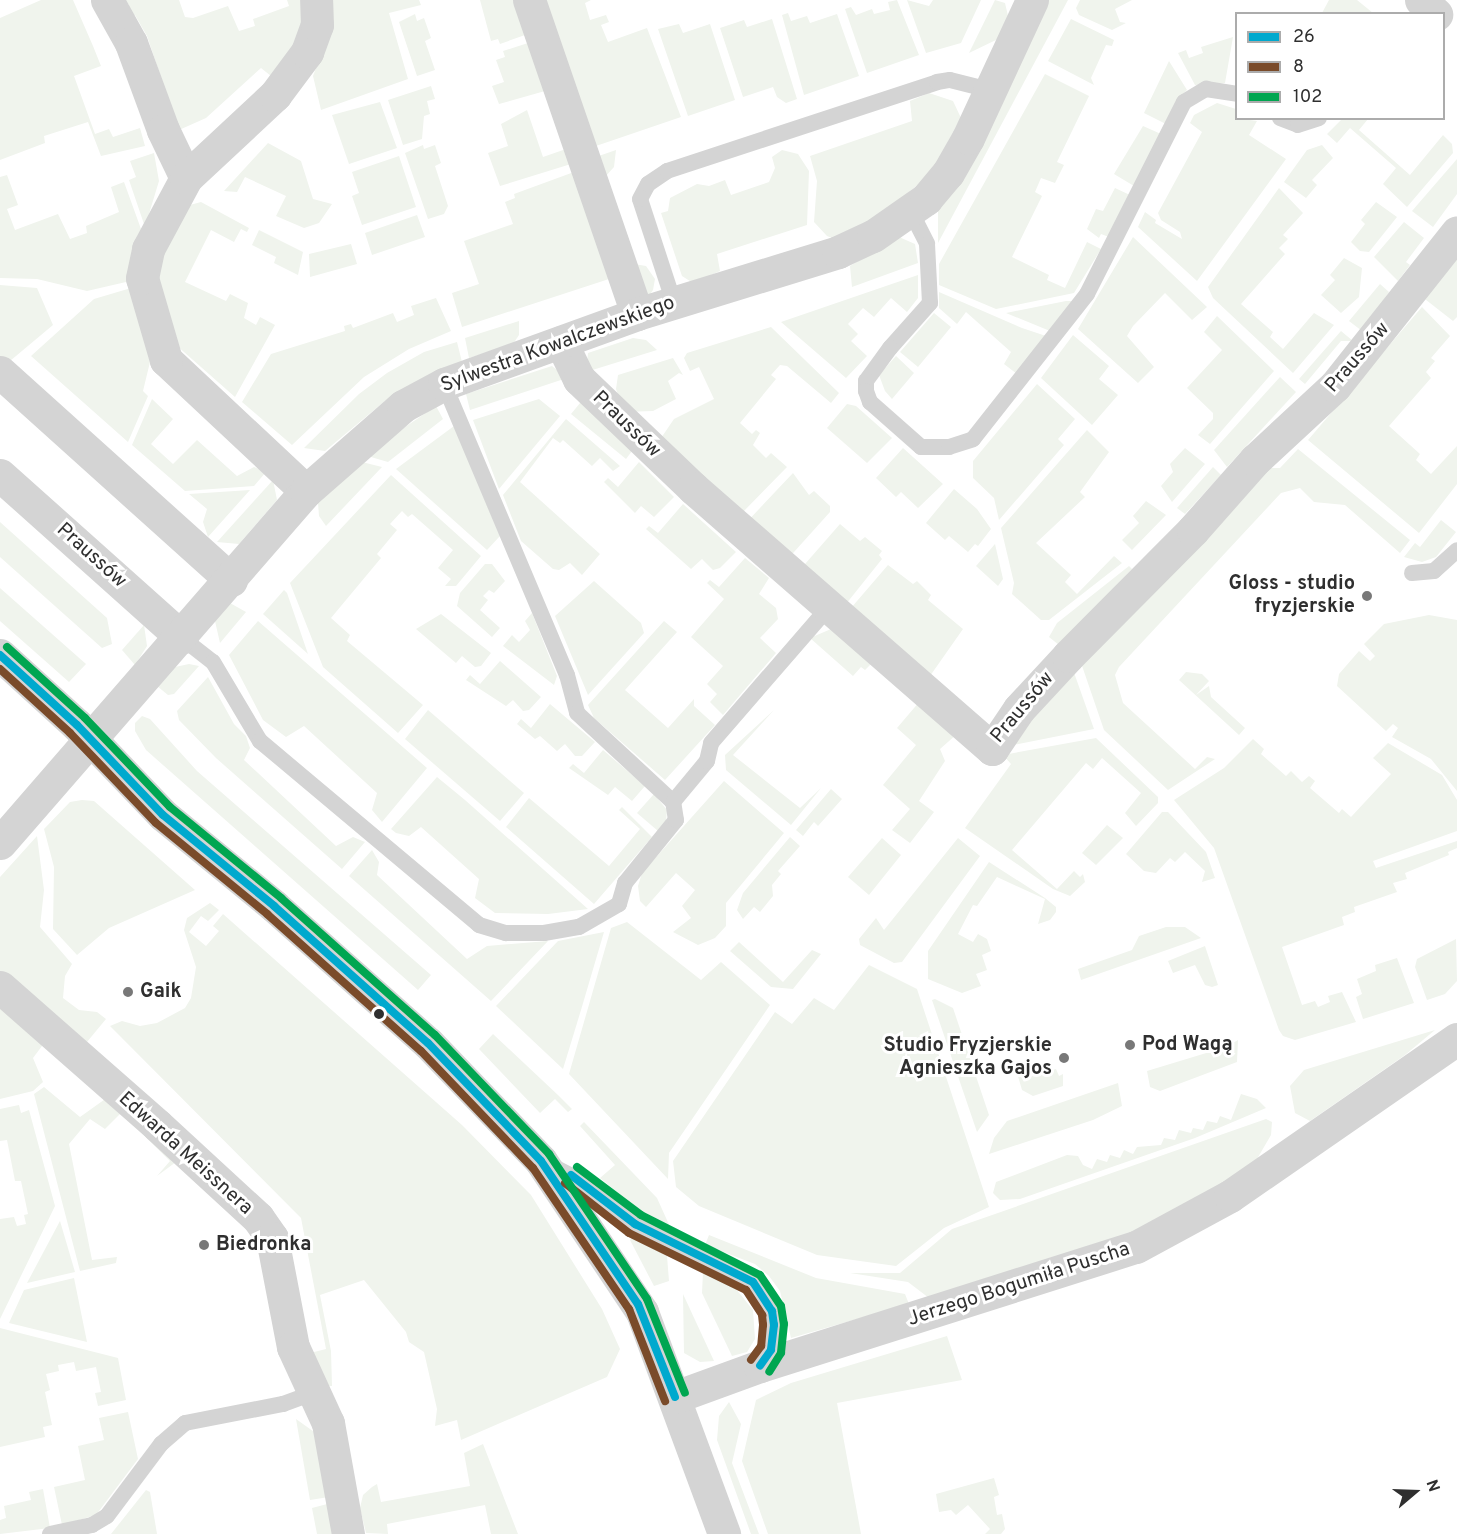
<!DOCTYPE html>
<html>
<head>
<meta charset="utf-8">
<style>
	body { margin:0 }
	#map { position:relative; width:1457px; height:1534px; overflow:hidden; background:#fff; font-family:Overpass,sans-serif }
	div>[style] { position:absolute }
	.green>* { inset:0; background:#f0f4ed }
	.lane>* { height:16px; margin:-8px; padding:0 8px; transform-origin:8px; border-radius:8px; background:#d4d4d4 }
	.street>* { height:33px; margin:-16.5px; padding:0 16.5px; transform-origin:16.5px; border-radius:16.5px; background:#d4d4d4 }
	.bus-1>* { height:8px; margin:-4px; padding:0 4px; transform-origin:4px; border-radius:4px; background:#00a9ce }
	.bus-2>* { height:8px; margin:-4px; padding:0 4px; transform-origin:4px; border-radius:4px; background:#7a4b2a }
	.bus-3>* { height:8px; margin:-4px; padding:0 4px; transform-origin:4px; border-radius:4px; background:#00a651 }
	.dots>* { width:16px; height:16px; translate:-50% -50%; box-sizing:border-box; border:3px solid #fff; border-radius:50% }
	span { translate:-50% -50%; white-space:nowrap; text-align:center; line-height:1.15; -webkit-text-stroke:6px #fff; paint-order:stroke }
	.street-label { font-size:20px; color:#2f2f2f }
	.poi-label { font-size:20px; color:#2f2f2f; font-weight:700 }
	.right { translate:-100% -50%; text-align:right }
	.left { translate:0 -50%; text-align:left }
	.legend { position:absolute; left:1235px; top:12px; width:210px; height:108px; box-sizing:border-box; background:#fff; border:2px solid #acacac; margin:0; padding:8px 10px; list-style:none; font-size:18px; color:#2f2f2f }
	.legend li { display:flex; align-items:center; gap:12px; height:30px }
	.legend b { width:30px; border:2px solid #acacac }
	.north { position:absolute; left:1385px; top:1462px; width:60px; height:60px; -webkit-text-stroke:4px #fff; paint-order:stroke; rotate:71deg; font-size:16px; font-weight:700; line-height:24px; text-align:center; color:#2f2f2f }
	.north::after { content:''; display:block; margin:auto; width:21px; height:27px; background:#2f2f2f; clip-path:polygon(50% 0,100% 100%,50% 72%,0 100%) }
</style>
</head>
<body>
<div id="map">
	<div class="green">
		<div style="clip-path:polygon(41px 0,73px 0,93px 46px,101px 66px,74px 76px,95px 134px,109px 129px,113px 137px,140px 128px,145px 146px,101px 156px,88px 122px,44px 136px,45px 143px,0 160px,0 18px)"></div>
		<div style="clip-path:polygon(125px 0,179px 0,185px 17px,193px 18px,228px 6px,239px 31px,255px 26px,253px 19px,289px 6px,287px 0,307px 0,307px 25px,276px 80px,261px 68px,206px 118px,179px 130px,147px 36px,135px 15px,127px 18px,129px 5px)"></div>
		<div style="clip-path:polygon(329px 0,419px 0,421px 5px,389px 13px,408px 79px,321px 110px,313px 76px,323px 50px)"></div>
		<div style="clip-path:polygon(480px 0,513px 0,525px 35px,500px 44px,498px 39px,491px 41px)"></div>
		<div style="clip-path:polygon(544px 0,591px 0,585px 3px,590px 20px,606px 15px,609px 22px,601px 25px,608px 42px,647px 28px,681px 117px,593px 147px)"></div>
		<div style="clip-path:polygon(897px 0,919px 55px,867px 73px,845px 9px,851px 7px,856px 15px,872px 9px,874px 14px,890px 10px,888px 2px)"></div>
		<div style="clip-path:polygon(907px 0,929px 6px,933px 0,981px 0,961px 43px,926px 53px)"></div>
		<div style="clip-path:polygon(995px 0,1005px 3px,1008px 16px,998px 39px,969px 53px)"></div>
		<div style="clip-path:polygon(1049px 0,1068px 0,938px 243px,938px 207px)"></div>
		<div style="clip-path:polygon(1080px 0,1132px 0,1115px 9px,1120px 22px,1126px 23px,1112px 30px,1079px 15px,1076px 8px)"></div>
		<div style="clip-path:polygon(1329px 0,1357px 0,1373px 13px,1322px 13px)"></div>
		<div style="clip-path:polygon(788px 13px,791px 21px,807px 16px,810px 23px,837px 14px,859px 76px,804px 95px,782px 15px)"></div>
		<div style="clip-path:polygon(415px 14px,417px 21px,424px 18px,431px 38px,425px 41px,435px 70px,417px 76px,399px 22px)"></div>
		<div style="clip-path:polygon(772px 19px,797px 99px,786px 103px,777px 97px,773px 87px,743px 97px,720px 28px,744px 20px,747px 27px)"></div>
		<div style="clip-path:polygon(1071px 19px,1114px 40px,1112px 46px,1106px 45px,1091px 78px,1094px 85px,1048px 61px)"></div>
		<div style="clip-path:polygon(679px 24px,683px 33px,710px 24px,735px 100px,688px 116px,658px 29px)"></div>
		<div style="clip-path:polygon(1233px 37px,1225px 83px,1195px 85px,1178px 53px,1186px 50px,1189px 58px,1203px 53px,1201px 47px)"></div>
		<div style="clip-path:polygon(528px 43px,545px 91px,499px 104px,492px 86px,504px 82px,496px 60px,505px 57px,503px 51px)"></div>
		<div style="clip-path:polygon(1169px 61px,1187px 90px,1177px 100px,1166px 124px,1144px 113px)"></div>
		<div style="clip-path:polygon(1045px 74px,1089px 96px,1057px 162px,1064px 165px,1055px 183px,1041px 178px,1035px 192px,1042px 196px,1012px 257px,1049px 275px,1047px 280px,1065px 288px,1087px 242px,1101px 249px,1074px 293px,996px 309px,939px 285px,939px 264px)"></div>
		<div style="clip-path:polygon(431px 86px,435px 99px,427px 101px,430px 114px,424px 116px,422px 139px,403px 145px,388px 100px)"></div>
		<div style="clip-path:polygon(929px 93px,953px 101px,961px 118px,930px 175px,879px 216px,832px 238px,827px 236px,814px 222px,817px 181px,810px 156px,912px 121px,910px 101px)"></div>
		<div style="clip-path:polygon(380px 102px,397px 148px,349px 164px,332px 115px)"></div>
		<div style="clip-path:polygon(1217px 103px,1236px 109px,1236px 118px,1257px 121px,1249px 135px,1286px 159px,1197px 281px,1138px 227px,1145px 212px,1156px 220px,1155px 223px,1182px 239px,1180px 232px,1161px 220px,1158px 213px,1202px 132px,1190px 123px,1194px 115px)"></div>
		<div style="clip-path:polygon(527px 110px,543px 157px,566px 149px,571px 164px,500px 186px,488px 153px,508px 146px,501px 124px)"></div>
		<div style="clip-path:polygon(1342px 119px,1368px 119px,1359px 130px,1410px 175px,1443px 135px,1452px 144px,1453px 153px,1407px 207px,1383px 184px,1396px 168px,1350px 128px,1337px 143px,1327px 134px)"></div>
		<div style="clip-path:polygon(1143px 126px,1161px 134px,1134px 186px,1114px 174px)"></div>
		<div style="clip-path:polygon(268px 143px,301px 161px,313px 199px,332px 204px,319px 223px,304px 228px,276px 216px,286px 196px,245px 177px,237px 192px,224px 191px)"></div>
		<div style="clip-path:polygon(423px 145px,424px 149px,435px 145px,441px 163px,435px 166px,448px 206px,444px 214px,428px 219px,405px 153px)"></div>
		<div style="clip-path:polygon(1322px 145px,1333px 158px,1312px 180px,1317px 185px,1306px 198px,1284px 182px,1307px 150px)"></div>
		<div style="clip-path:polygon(616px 150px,614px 167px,605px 177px,634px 264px,646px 266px,655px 279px,653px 290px,646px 300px,590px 159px)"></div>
		<div style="clip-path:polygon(782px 150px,798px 154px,809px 171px,807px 225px,717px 254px,720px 271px,693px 283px,682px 276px,661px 213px,668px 211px,670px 198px,697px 184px,709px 186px,725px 180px,731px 195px,769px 182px,775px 168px,772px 157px)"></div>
		<div style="clip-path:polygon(154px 153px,159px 181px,145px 227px,129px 180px,136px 177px,130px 161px)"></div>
		<div style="clip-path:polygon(399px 156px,416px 207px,362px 225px,352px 196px,359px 193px,352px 172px)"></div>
		<div style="clip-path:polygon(1457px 159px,1457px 194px,1433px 227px,1412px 211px)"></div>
		<div style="clip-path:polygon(574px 172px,609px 279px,462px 327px,452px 293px,479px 284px,464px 241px,513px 224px,505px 202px,515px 198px,514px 194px)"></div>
		<div style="clip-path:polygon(7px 175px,18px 205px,7px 209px,15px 230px,58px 214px,70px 239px,87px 233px,86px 226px,119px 212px,111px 187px,124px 182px,141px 229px,126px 282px,87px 291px,37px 279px,0 278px,0 177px)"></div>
		<div style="clip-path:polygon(1115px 188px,1130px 195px,1109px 237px,1101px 234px,1099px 238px,1087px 229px,1096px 209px,1103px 211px)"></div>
		<div style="clip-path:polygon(1279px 188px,1303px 213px,1283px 235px,1288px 239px,1279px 248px,1285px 254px,1241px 304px,1273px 332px,1270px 337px,1283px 349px,1314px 313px,1334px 325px,1293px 373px,1213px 298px,1208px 287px)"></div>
		<div style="clip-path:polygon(201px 202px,249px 228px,247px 232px,241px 229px,234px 242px,211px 230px,185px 282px,226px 301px,230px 294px,248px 303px,244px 318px,256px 325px,260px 317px,275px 325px,235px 397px,176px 345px,166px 325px,157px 265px,190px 205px)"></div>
		<div style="clip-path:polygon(1376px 202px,1397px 217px,1369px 252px,1360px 251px,1351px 242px,1365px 224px,1361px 220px)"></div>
		<div style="clip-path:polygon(417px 215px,425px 237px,372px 255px,365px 233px)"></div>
		<div style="clip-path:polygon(1404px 222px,1424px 238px,1406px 262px,1410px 265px,1398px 281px,1374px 257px)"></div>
		<div style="clip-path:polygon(259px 230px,303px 252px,298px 275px,274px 263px,276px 257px,252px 245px)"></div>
		<div style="clip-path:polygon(899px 237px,915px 244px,918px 263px,852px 287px,850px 266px)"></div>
		<div style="clip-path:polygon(1133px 237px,1207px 307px,1192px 320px,1165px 293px,1133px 326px,1127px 336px,1154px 367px,1138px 383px,1078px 329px)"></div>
		<div style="clip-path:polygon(351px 244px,357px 264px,310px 277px,309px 254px)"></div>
		<div style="clip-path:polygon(1457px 253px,1457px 317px,1453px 321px,1421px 296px)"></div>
		<div style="clip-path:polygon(1344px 258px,1362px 268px,1359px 297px,1341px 313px,1321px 295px,1335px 280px,1330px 275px)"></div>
		<div style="clip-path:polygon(918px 275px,918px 298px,907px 312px,891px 298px,874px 317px,863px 308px,848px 324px,858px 334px,851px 341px,867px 356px,846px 378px,781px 322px)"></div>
		<div style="clip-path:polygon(1380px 284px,1389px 292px,1362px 331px,1349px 321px)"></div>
		<div style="clip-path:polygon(0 285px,37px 288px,53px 325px,10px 361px,0 356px)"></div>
		<div style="clip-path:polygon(131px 288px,150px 362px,143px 391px,148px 396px,128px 442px,31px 356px,94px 299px)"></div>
		<div style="clip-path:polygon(939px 292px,1022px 328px,1046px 336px,1017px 374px,1004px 364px,1011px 352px,966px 312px,957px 324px,939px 308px)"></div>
		<div style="clip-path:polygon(436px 298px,451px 331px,409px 349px,364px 377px,292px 445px,242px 402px,271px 354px,345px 331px,344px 326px,351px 324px,353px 328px,393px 313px,397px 322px,414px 315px,411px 306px)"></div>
		<div style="clip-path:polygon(1072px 301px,1050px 331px,1006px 313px,1066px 301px)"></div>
		<div style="clip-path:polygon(1422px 307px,1450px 336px,1431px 358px,1435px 361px,1426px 372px,1431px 378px,1389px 426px,1420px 454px,1416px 460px,1431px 474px,1457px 446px,1457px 484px,1419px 533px,1308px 440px)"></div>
		<div style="clip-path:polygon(934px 313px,951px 327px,918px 367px,900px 352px)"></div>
		<div style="clip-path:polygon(1217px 316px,1274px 371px,1210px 444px,1198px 435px,1213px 419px,1213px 413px,1187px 388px,1222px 350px,1204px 332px)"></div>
		<div style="clip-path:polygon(519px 321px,519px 335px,513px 344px,469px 358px,465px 338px)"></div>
		<div style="clip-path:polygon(771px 327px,839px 393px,831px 403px,787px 366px,780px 365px,771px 375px,776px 379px,740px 423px,752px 434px,756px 430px,760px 433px,753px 445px,766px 458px,771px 453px,787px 467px,744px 511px,734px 517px,659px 441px,674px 419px,714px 399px,699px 367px,690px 371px,684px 358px,687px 353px)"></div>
		<div style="clip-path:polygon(1341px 331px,1353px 341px,1341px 341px,1305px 384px,1299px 379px)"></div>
		<div style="clip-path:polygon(1073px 335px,1109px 366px,1099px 379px,1118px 395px,1092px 425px,1041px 378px)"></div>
		<div style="clip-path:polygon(633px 338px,646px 340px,657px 350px,586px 372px,588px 353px)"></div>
		<div style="clip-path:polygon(457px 342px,462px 362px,386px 400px,325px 451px,304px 448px,359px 394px,387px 373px,424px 352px)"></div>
		<div style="clip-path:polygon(896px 356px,914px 373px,892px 399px,885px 391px,879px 375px)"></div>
		<div style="clip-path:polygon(673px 358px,683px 375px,679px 373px,668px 381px,676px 399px,653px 411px,624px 412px,616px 389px,618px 375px)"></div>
		<div style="clip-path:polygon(552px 366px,567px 378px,470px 410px,466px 394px)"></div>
		<div style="clip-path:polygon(1280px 377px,1296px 392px,1227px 467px,1214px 450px)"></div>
		<div style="clip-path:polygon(1037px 384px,1075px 419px,1058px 439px,1064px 445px,999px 520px,994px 498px,973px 478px,973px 461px)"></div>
		<div style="clip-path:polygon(585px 397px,635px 447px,626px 459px,571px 414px)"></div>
		<div style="clip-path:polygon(152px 399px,173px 419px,151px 444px,173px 464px,197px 440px,237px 476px,254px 467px,266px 472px,254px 486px,185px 491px,132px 445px)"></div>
		<div style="clip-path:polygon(539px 399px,560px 416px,499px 489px,473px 420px)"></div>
		<div style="clip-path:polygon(847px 404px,856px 406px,892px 438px,867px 463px,827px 428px)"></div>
		<div style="clip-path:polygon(436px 406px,443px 419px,388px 462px,364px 455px)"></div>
		<div style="clip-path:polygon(566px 419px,620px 466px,613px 471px,600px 458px,592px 466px,563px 440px,560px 443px,553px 438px,520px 482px,600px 554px,582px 575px,570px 563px,559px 570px,553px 569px,521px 541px,503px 495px)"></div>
		<div style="clip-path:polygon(454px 426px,500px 536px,487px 550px,396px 469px)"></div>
		<div style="clip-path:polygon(1087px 430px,1109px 452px,1080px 492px,1085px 497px,1036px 543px,1071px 575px,1065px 582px,1077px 594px,1114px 556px,1122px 563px,1049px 620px,1041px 620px,1012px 594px,1014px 583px,1001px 528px)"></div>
		<div style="clip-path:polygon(903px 448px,943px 484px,918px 508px,901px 492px,896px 497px,876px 478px)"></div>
		<div style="clip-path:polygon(1185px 448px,1205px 464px,1172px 502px,1161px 486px,1173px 472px,1170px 464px)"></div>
		<div style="clip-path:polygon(1298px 449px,1410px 540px,1400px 553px,1345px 505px,1314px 502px,1300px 488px,1281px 493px,1119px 667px,1115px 675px,1123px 703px,1195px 769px,1207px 757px,1215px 759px,1168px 790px,1104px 730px,1079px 657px,1260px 468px,1280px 468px)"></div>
		<div style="clip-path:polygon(358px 461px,382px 467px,326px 526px,319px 516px,318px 503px)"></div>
		<div style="clip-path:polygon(639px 462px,674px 497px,654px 517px,641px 506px,635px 513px,604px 482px,608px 478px,618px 487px)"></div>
		<div style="clip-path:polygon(1213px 467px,1221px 475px,1185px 514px,1177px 508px)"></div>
		<div style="clip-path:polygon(793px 473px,809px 495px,814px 491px,830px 506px,830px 512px,785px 562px,743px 526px)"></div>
		<div style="clip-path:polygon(391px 475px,481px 556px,456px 586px,445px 586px,451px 579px,438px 568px,453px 550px,412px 514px,408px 517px,402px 511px,390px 524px,397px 530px,377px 554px,381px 558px,331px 618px,350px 635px,347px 641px,423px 705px,398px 733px,323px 667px,290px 583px)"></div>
		<div style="clip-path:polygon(273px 480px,277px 500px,239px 544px,217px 542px)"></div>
		<div style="clip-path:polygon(954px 489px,977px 509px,991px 529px,978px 546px,975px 544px,968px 552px,949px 536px,945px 540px,926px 523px)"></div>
		<div style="clip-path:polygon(250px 490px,208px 537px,203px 522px,207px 509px,189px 494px)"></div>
		<div style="clip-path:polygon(1146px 501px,1166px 515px,1132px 550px,1122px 540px,1139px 523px,1133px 516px)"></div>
		<div style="clip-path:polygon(683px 504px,736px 552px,720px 568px,713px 570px,702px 559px,691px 569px,646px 529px,649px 526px,658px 533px)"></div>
		<div style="clip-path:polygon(1441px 520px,1456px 532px,1436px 557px,1422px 562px,1404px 557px,1415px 543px,1420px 547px)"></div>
		<div style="clip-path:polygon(0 522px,107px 618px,112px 644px,102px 648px,0 557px)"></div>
		<div style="clip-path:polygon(840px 524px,860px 541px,865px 537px,882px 551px,879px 555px,882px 559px,846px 604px,798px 572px)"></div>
		<div style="clip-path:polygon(995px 544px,1003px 579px,998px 586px,976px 566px)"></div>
		<div style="clip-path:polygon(745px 558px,769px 578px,759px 594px,776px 608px,778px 619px,760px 638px,776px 653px,723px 715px,710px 702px,717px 694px,707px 684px,723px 666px,691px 637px,724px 599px,707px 583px,710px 580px,719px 587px)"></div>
		<div style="clip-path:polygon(485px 564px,492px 564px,505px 581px,494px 593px,489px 590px,483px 596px,488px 600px,480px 610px,500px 628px,492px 637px,457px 606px,460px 593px)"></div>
		<div style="clip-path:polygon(888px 565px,913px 584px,917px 581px,931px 595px,928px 600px,963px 629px,930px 676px,851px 608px)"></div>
		<div style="clip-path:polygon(1129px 566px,1132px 569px,1059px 645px,1049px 637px,1057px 623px)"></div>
		<div style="clip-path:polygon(594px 581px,641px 623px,644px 633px,588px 695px,555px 616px)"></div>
		<div style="clip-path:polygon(0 588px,86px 664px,69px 682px,0 621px)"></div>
		<div style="clip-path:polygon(284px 590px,287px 593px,308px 654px,263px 614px)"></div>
		<div style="clip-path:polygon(230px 603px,246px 612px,220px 643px,215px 621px)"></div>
		<div style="clip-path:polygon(532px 613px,557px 676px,554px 685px,503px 646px,512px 635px,519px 642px,530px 630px,525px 621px)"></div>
		<div style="clip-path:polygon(441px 614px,491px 653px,481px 666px,475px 667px,462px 656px,456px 663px,416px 629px)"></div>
		<div style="clip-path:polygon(1429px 615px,1457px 620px,1457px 791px,1431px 759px,1392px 737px,1398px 728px,1393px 724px,1386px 731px,1337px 686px,1339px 674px,1359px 651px,1370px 661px,1375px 656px,1364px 644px,1384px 624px)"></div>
		<div style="clip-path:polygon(258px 621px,427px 768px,382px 822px,372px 810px,377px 793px,304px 726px,286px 737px,263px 720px,229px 655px)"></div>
		<div style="clip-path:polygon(664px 621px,677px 632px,625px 690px,668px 728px,694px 699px,694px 706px,715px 725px,665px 780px,594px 718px,588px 705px)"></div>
		<div style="clip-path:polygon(144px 625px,147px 646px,135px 665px,122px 650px)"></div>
		<div style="clip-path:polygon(831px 629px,874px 661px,865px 670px,861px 667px,853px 676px,810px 638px)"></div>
		<div style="clip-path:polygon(500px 661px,541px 697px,529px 710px,523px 711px,513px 700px,506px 706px,466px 680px,470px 675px,480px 684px)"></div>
		<div style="clip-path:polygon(189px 664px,199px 666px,174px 694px,168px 695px,157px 686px,175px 667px)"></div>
		<div style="clip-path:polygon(1072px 667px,1094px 729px,1008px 746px)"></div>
		<div style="clip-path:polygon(1186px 672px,1202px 674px,1209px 681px,1196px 695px,1209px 686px,1211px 697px,1245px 728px,1239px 735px,1179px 680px)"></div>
		<div style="clip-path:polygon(208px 677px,234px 724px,246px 736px,250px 748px,244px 760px,336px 846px,353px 837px,365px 842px,342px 869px,216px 758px,179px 720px,177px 711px)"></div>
		<div style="clip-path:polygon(920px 701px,957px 734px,940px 749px,945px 761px,919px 801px,934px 812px,910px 843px,892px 830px,910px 809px,883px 785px,916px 745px,897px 728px)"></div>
		<div style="clip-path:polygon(550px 704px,595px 742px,582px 756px,575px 756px,565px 744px,557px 751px,540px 736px,535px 739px,517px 724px,521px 719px,531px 728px)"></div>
		<div style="clip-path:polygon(428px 710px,524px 793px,500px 821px,405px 739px)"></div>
		<div style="clip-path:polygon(774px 710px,733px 755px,800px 808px,821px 788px,791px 825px,726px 770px,725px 755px)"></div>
		<div style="clip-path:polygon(142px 716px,150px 719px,197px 771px,431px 975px,418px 990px,146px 750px,135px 731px,135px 723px)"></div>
		<div style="clip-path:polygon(1096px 738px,1158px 797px,1158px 803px,1136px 826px,1125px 813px,1141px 793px,1102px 758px,1093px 769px,1086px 763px,1012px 850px,1057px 889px,1074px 871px,1080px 877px,1083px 874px,1085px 882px,1070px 896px,1053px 889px,965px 828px,1011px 764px,1003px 755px)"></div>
		<div style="clip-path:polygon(1253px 739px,1264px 749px,1261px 754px,1286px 776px,1291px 771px,1302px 782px,1309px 776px,1315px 781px,1310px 788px,1339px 813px,1342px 809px,1351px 817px,1391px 774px,1373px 758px,1388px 743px,1442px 775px,1457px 800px,1457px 831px,1373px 861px,1376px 868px,1457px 841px,1457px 848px,1448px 852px,1449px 855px,1405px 873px,1407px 879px,1393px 883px,1397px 892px,1354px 907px,1355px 912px,1342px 917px,1344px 925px,1282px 947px,1302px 1005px,1315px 1001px,1318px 1007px,1330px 1002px,1328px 996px,1342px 992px,1356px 1022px,1295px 1040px,1283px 1036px,1279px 1030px,1214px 848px,1174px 800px,1224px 768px)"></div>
		<div style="clip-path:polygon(603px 750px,645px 786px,632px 801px,615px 787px,608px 795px,569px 768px,573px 764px,584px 773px)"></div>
		<div style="clip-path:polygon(437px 777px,465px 800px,588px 909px,548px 914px,495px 913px,475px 898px,479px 879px,421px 827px,409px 836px,396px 833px,391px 829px)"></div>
		<div style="clip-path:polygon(724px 781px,784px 833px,726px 903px,726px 926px,715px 938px,698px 945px,673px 932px,691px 918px,682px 906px,695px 890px,676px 873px,646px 907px,640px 901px,638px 886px,642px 873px)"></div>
		<div style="clip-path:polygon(831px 789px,842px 799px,818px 826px,814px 822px,803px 836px,796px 830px)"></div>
		<div style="clip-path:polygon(654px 794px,667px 810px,666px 822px,658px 831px,637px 813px)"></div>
		<div style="clip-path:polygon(529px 798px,609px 866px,640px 829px,619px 810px,622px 807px,652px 837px,594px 904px,506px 827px)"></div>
		<div style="clip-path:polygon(82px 800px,94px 801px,195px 890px,109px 928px,77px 955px,53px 929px,54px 867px,44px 829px,70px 802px)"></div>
		<div style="clip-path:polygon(1162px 812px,1168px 812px,1206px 852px,1215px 878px,1202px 882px,1205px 871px,1185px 852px,1175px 862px,1170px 858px,1156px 873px,1144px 871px,1126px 854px)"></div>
		<div style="clip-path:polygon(1107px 825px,1123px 838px,1096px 865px,1082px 853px)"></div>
		<div style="clip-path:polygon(37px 836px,44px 890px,40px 927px,72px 964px,65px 976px,63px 998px,79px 1010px,97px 1012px,106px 1019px,82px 1048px,0 973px,0 877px)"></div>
		<div style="clip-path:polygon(790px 837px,800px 846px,778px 871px,781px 874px,772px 885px,773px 896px,760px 912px,754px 907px,743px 919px,737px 910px,743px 893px)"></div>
		<div style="clip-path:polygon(882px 838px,901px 855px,869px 895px,848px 877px)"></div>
		<div style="clip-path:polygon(958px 838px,980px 856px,902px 962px,894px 963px,860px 945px,859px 939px,876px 918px,884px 930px)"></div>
		<div style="clip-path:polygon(372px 850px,379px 862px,377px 875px,467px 959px,487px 946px,548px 941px,491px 1001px,349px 876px)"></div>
		<div style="clip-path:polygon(989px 862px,1045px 898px,1056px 907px,1056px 912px,1050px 920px,1038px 924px,1045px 899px,997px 877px,977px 906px,973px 905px,958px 934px,973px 942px,978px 934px,987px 939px,991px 951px,982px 955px,987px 970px,976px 974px,981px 986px,962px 993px,928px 979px,928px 951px)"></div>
		<div style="clip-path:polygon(210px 903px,219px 910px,208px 921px,201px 916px,189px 932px,206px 946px,219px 931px,213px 926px,223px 914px,462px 1125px,531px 1195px,602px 1309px,620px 1349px,607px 1377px,461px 1440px,457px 1420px,435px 1426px,437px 1409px,424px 1352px,409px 1342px,406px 1332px,364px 1280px,320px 1295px,331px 1351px,332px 1386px,324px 1386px,310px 1353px,326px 1349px,301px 1218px,110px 1026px,122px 1021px,140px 1026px,157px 1023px,185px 1008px,191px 998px,196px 967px,184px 930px,187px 918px)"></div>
		<div style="clip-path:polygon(627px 922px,701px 980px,721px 962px,770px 1005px,669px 1153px,668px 1179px,569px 1074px,611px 928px)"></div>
		<div style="clip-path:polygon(1166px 927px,1185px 927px,1201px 938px,1081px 980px,1078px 969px,1132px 950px,1139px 936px)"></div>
		<div style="clip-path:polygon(604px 932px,581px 1010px,563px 1069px,496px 1006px,558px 941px)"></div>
		<div style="clip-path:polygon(1456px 939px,1457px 981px,1445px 994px,1427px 1000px,1415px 967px,1417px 959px)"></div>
		<div style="clip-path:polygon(739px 942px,783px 982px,812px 950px,821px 954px,793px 989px,771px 987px,730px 951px)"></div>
		<div style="clip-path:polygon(1205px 946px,1218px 985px,1212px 987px,1205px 985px,1195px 965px,1173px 973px,1168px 961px)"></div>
		<div style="clip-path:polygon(1397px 958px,1414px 1003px,1363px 1019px,1356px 997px,1362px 994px,1357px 979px,1376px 971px,1375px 965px)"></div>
		<div style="clip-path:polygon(869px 965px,917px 989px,989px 1207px,944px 1228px,896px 1266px,817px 1255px,699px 1206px,676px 1187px,673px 1161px,775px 1012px,792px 1024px,814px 998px,834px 1010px)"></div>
		<div style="clip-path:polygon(935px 999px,953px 1008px,989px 1115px,977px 1132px,932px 1000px)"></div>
		<div style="clip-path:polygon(0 1000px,45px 1042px,33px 1058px,43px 1082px,33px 1091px,0 1099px)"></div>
		<div style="clip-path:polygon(1435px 1030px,1405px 1055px,1310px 1121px,1295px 1113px,1290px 1086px,1304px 1070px)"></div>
		<div style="clip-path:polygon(493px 1034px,559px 1096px,572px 1109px,568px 1112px,555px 1099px,540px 1113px,479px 1049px)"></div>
		<div style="clip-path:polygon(1238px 1040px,1237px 1062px,1160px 1091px,1150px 1087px,1147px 1071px,1226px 1047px)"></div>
		<div style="clip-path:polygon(1056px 1069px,1059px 1076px,1063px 1074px,1063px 1086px,1033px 1096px,1022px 1090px,1017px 1073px,1021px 1072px,1024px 1078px)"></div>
		<div style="clip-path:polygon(1118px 1083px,1122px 1106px,1093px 1120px,989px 1154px,994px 1138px,1007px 1121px)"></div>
		<div style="clip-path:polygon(44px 1087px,80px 1117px,108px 1097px,176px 1162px,157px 1176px,170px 1161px,121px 1113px,105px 1129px,90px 1119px,69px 1144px,92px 1260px,117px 1257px,116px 1263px,80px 1271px,34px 1094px)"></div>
		<div style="clip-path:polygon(1241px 1094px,1257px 1099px,1266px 1108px,1195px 1138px,1020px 1199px,1000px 1200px,993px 1193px,996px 1182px,1067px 1155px,1078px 1156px,1083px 1165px,1092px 1169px,1097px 1159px,1107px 1162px,1110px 1155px,1120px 1158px,1124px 1150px,1133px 1154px,1137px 1147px,1161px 1145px,1164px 1138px,1175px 1140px,1179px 1130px,1191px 1133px,1193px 1128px,1203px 1130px,1207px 1121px,1217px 1123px,1220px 1116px,1231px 1120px)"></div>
		<div style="clip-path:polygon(19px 1105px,21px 1113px,29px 1110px,55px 1206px,0 1319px,0 1219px,14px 1217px,17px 1226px,26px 1224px,24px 1215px,28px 1214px,21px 1181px,15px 1181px,7px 1140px,0 1141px,0 1109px)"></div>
		<div style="clip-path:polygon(1266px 1119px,1272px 1122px,1271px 1135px,1257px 1159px,1231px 1178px,1128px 1235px,929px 1298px,908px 1282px,850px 1273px,900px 1273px,952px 1229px)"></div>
		<div style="clip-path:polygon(584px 1122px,657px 1198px,671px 1229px,635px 1207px,600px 1178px,615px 1165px,580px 1126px)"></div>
		<div style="clip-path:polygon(60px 1221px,75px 1272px,27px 1283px)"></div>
		<div style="clip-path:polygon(709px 1235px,816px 1278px,905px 1294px,909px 1304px,791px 1338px,780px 1291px,769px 1276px,755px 1264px,705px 1245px)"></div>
		<div style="clip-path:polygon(632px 1237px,667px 1256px,669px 1281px,654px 1286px,630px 1240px)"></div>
		<div style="clip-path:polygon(703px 1272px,736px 1289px,753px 1310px,755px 1339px,747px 1352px,732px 1356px,702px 1293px)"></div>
		<div style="clip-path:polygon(74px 1278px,87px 1342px,9px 1323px,24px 1290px)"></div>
		<div style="clip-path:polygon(683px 1294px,714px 1361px,700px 1362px,684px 1353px)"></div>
		<div style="clip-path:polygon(0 1328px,118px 1358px,126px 1400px,98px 1406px,95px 1393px,101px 1392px,96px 1367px,76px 1371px,74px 1362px,58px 1365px,59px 1371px,46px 1374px,50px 1390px,45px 1392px,52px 1425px,43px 1427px,45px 1437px,0 1447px)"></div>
		<div style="clip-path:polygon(947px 1336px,962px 1380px,837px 1403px,861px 1534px,768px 1534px,742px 1461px,756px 1400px,791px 1383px)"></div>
		<div style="clip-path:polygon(729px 1402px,741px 1424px,732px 1463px,759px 1534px,751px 1534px,717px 1440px,719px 1416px)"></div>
		<div style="clip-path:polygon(128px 1412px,138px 1459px,96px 1515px,62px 1525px,54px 1487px,85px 1480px,78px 1446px,104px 1440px,99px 1418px)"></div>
		<div style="clip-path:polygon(296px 1419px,317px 1434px,329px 1497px,310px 1500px)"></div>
		<div style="clip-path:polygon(483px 1444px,518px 1534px,491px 1534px,485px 1505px,387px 1524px,388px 1534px,366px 1533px,360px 1508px,363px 1495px,372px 1487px,377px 1484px,381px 1502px,470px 1486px,464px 1453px)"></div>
		<div style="clip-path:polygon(994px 1478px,999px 1495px,994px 1497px,997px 1515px,1002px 1514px,1005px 1529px,1001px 1534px,985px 1534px,990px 1529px,968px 1505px,956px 1515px,951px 1510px,939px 1512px,936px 1494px)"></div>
		<div style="clip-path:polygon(43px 1489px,50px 1528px,0 1534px,0 1520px,6px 1518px,4px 1506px,31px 1500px,29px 1492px)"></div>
		<div style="clip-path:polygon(146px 1490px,150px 1492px,157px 1534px,111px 1534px)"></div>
		<div style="clip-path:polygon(331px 1503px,338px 1534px,317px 1534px,312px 1508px)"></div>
	</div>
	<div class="lane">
		<div style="left:1280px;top:118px;width:19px;rotate:21deg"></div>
		<div style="left:1298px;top:125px;width:22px;rotate:-18deg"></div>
		<div style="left:910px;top:210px;width:38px;rotate:63deg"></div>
		<div style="left:927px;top:244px;width:59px;rotate:87.1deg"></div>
		<div style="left:930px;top:303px;width:60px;rotate:131.6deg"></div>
		<div style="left:890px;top:348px;width:41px;rotate:126deg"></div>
		<div style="left:866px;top:381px;width:10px;rotate:90deg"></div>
		<div style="left:866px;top:391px;width:12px;rotate:70deg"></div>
		<div style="left:870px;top:402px;width:68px;rotate:41.4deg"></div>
		<div style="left:921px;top:447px;width:28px"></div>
		<div style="left:949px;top:447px;width:25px;rotate:-18deg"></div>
		<div style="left:973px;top:439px;width:184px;rotate:-51.8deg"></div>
		<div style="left:1087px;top:294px;width:215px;rotate:-63.2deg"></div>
		<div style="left:1184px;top:102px;width:26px;rotate:-31deg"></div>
		<div style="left:1206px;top:89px;width:30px;rotate:9deg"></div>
		<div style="left:674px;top:303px;width:109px;rotate:-108.1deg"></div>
		<div style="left:640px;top:199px;width:17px;rotate:-62deg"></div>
		<div style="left:648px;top:184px;width:23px;rotate:-34deg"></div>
		<div style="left:667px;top:171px;width:284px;rotate:-18.2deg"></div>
		<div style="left:937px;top:82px;width:13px;rotate:-9deg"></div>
		<div style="left:950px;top:80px;width:41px;rotate:14deg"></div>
		<div style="left:444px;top:384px;width:316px;rotate:67.1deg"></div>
		<div style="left:567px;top:675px;width:39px;rotate:75deg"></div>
		<div style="left:577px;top:713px;width:131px;rotate:42.8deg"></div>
		<div style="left:1412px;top:573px;width:22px;rotate:-5deg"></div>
		<div style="left:1434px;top:571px;width:31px;rotate:-42deg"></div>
		<div style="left:182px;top:638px;width:39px;rotate:38deg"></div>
		<div style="left:213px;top:662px;width:92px;rotate:59.3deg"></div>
		<div style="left:260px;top:741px;width:286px;rotate:40deg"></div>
		<div style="left:479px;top:925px;width:28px;rotate:17deg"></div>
		<div style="left:506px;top:933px;width:38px"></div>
		<div style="left:544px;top:933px;width:36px;rotate:-10deg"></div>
		<div style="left:579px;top:927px;width:46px;rotate:-29.9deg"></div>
		<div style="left:619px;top:904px;width:22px;rotate:-74deg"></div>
		<div style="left:625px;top:883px;width:81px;rotate:-51deg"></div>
		<div style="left:676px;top:820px;width:18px;rotate:-99deg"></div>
		<div style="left:673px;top:802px;width:53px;rotate:-50.3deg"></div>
		<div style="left:707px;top:761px;width:18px;rotate:-77deg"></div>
		<div style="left:711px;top:743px;width:179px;rotate:-49.1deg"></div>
		<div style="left:550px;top:1165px;width:34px;rotate:27deg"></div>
		<div style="left:580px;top:1180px;width:70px;rotate:38.7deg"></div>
		<div style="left:635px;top:1224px;width:131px;rotate:26.2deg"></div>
		<div style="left:753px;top:1282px;width:35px;rotate:57deg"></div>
		<div style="left:772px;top:1311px;width:14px;rotate:82deg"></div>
		<div style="left:774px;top:1325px;width:25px;rotate:97deg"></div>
		<div style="left:771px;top:1350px;width:14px;rotate:124deg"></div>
		<div style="left:50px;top:1534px;width:43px;rotate:-12.1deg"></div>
		<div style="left:92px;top:1525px;width:17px;rotate:-31deg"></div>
		<div style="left:107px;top:1516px;width:90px;rotate:-53.1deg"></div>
		<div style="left:161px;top:1444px;width:32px;rotate:-41deg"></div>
		<div style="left:185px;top:1423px;width:100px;rotate:-11deg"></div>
		<div style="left:283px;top:1404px;width:32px;rotate:-20deg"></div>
	</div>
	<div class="street">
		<div style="left:107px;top:0;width:49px;rotate:60.8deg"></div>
		<div style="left:131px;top:43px;width:93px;rotate:69.8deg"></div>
		<div style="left:163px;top:130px;width:53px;rotate:64.4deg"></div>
		<div style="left:529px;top:0;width:332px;rotate:71deg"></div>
		<div style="left:1421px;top:0;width:21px;rotate:43deg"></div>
		<div style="left:561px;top:342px;width:41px;rotate:64.1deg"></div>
		<div style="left:579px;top:379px;width:158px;rotate:43.7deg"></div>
		<div style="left:693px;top:488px;width:397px;rotate:41.1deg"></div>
		<div style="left:992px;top:749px;width:48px;rotate:-56deg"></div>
		<div style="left:1019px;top:709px;width:72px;rotate:-47.2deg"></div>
		<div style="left:1068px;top:656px;width:177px;rotate:-45.2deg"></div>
		<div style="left:1193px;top:530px;width:94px;rotate:-48.5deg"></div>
		<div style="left:1255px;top:460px;width:109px;rotate:-42.8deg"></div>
		<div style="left:1335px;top:386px;width:196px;rotate:-51.6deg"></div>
		<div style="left:0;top:372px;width:311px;rotate:42deg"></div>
		<div style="left:0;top:475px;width:244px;rotate:41.8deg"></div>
		<div style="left:306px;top:491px;width:192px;rotate:-136.9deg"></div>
		<div style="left:166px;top:360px;width:85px;rotate:-106.3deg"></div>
		<div style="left:142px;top:278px;width:30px;rotate:-78deg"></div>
		<div style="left:148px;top:249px;width:81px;rotate:-61.8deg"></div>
		<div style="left:186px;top:178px;width:122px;rotate:-43deg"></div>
		<div style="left:275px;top:95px;width:54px;rotate:-53.3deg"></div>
		<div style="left:307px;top:52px;width:29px;rotate:-70deg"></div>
		<div style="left:317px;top:25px;width:25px;rotate:-92deg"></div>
		<div style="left:0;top:655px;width:104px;rotate:42.3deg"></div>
		<div style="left:77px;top:725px;width:124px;rotate:46.3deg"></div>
		<div style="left:163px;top:815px;width:144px;rotate:39.3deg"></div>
		<div style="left:274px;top:906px;width:206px;rotate:41.7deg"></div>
		<div style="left:428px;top:1043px;width:163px;rotate:46.2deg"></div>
		<div style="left:541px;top:1161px;width:182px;rotate:56.2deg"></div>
		<div style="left:642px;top:1312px;width:237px;rotate:69.7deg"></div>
		<div style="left:0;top:843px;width:466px;rotate:-49deg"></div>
		<div style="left:306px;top:491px;width:129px;rotate:-41.2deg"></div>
		<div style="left:403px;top:406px;width:47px;rotate:-28.2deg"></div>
		<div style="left:444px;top:384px;width:205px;rotate:-19.9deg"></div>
		<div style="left:637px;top:314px;width:210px;rotate:-17.1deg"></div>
		<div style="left:838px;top:252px;width:38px;rotate:-25deg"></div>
		<div style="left:873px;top:236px;width:65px;rotate:-34.9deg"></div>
		<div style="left:926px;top:199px;width:34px;rotate:-50deg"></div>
		<div style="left:948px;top:173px;width:40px;rotate:-60.3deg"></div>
		<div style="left:968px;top:138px;width:152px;rotate:-65.1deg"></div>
		<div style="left:0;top:987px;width:209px;rotate:41.3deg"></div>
		<div style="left:157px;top:1125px;width:137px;rotate:42.6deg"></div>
		<div style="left:258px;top:1218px;width:24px;rotate:55deg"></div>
		<div style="left:272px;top:1238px;width:111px;rotate:79.1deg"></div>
		<div style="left:293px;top:1347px;width:84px;rotate:65.3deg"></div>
		<div style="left:328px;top:1423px;width:113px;rotate:79.8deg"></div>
		<div style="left:675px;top:1397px;width:90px;rotate:-20deg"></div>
		<div style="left:760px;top:1366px;width:394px;rotate:-17.6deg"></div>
		<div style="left:1136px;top:1247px;width:107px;rotate:-28.5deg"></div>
		<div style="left:1230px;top:1196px;width:276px;rotate:-34.7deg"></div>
	</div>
	<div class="bus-1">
		<div style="left:0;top:655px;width:104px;rotate:42.3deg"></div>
		<div style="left:77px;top:725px;width:124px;rotate:46.3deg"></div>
		<div style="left:163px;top:815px;width:144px;rotate:39.3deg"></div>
		<div style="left:274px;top:906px;width:206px;rotate:41.7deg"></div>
		<div style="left:428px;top:1043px;width:163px;rotate:46.2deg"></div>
		<div style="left:541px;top:1161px;width:173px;rotate:55.9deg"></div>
		<div style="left:638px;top:1304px;width:100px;rotate:68.3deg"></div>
		<div style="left:571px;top:1175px;width:81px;rotate:37.4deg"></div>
		<div style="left:635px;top:1224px;width:131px;rotate:26.2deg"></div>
		<div style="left:753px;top:1282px;width:35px;rotate:57deg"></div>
		<div style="left:772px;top:1311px;width:14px;rotate:82deg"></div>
		<div style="left:774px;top:1325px;width:25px;rotate:97deg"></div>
		<div style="left:771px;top:1350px;width:19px;rotate:125deg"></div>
	</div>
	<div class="bus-2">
		<div style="left:0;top:669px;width:95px;rotate:42.4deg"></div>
		<div style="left:70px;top:733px;width:124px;rotate:46.3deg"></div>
		<div style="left:156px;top:823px;width:144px;rotate:39.3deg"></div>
		<div style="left:267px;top:914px;width:206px;rotate:41.7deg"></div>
		<div style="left:421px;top:1051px;width:162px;rotate:46.3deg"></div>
		<div style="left:533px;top:1168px;width:171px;rotate:55.8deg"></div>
		<div style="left:629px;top:1309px;width:99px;rotate:68.6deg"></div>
		<div style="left:565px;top:1183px;width:81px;rotate:38deg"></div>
		<div style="left:629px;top:1233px;width:130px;rotate:26deg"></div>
		<div style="left:746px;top:1290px;width:30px;rotate:57deg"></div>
		<div style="left:762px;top:1315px;width:10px;rotate:84deg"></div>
		<div style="left:763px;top:1325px;width:21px;rotate:95deg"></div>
		<div style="left:761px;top:1346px;width:17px;rotate:126deg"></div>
	</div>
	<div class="bus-3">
		<div style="left:7px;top:647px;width:105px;rotate:42.3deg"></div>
		<div style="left:85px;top:718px;width:123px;rotate:46.3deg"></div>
		<div style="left:170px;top:807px;width:144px;rotate:39.3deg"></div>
		<div style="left:281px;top:898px;width:206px;rotate:41.7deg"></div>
		<div style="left:435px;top:1035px;width:165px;rotate:46.2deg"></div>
		<div style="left:549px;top:1154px;width:175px;rotate:55.9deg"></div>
		<div style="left:647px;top:1299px;width:101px;rotate:68deg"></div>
		<div style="left:577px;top:1167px;width:80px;rotate:36.9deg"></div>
		<div style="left:641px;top:1215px;width:133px;rotate:26.8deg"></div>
		<div style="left:760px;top:1275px;width:37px;rotate:56deg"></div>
		<div style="left:781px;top:1306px;width:18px;rotate:81deg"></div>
		<div style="left:784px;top:1324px;width:29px;rotate:96deg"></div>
		<div style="left:781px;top:1353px;width:22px;rotate:122deg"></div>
	</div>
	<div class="dots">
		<div style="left:1367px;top:596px;background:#787878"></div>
		<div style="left:128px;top:992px;background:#787878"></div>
		<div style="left:379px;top:1014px;background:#2f2f2f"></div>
		<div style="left:1130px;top:1045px;background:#787878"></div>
		<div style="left:1064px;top:1058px;background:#787878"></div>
		<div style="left:204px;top:1245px;background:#787878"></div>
	</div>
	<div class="street-label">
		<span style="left:558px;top:345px;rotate:-20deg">Sylwestra Kowalczewskiego</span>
		<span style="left:1358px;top:358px;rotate:-49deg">Praussów</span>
		<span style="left:626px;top:425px;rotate:44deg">Praussów</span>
		<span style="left:91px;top:556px;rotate:42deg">Praussów</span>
		<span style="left:1023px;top:708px;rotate:-50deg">Praussów</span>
		<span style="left:185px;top:1154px;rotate:42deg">Edwarda Meissnera</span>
		<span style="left:1019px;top:1285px;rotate:-18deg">Jerzego Bogumiła Puscha</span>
	</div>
	<div class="poi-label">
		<span class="right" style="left:1355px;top:596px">Gloss - studio<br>fryzjerskie</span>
		<span class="left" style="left:140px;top:992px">Gaik</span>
		<span class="left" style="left:1142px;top:1045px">Pod Wagą</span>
		<span class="right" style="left:1052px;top:1058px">Studio Fryzjerskie<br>Agnieszka Gajos</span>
		<span class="left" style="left:216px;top:1245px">Biedronka</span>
	</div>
	<ul class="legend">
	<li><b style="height:8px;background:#00a9ce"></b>26</li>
	<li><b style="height:8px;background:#7a4b2a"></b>8</li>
	<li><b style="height:8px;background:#00a651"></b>102</li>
	</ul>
	<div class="north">N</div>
</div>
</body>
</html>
